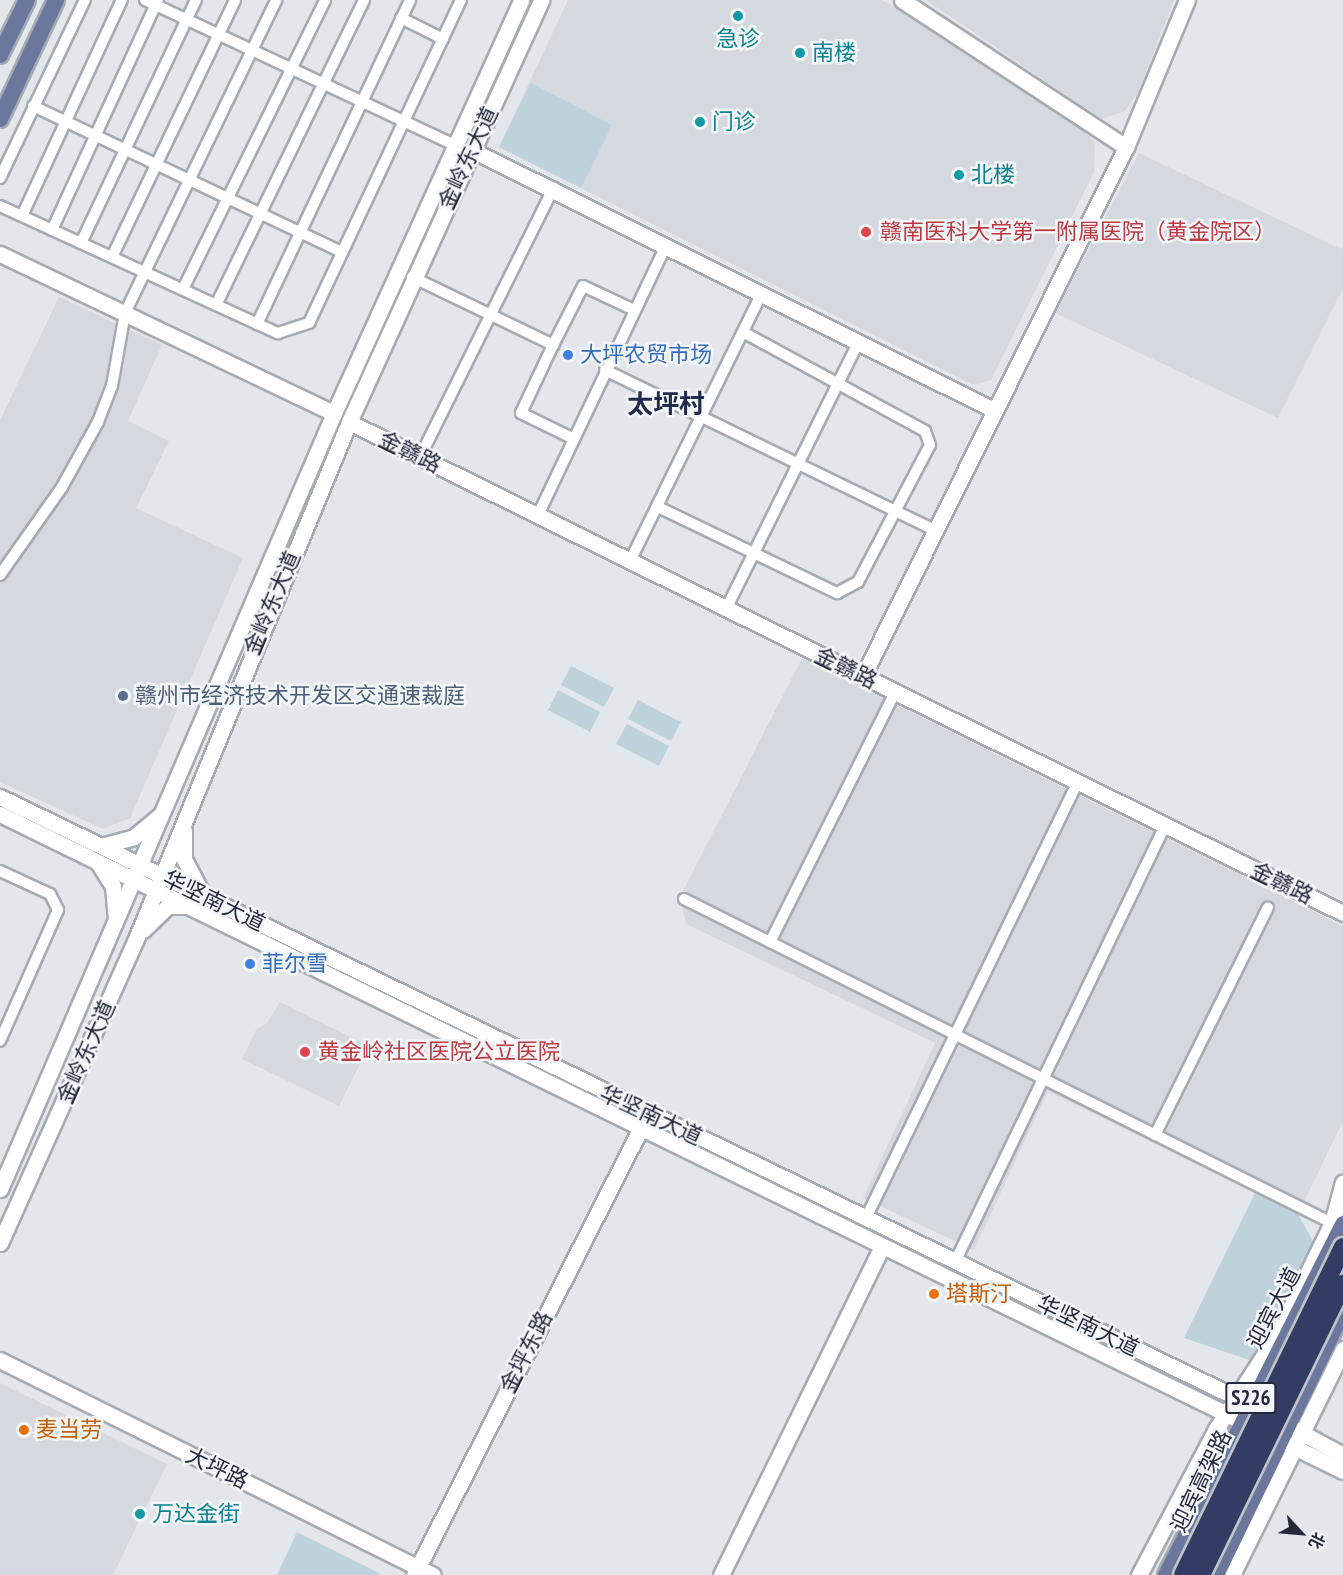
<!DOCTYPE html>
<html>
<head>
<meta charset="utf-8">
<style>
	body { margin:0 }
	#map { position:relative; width:1343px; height:1575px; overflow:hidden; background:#e3e7eb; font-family:"PT Sans Narrow","Noto Sans SC",sans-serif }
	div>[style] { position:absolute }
	.built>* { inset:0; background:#d4d9df }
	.green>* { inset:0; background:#bed2db }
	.roads { filter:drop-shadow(2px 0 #a6abb3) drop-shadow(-2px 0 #a6abb3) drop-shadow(0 2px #a6abb3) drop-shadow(0 -2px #a6abb3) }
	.street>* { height:10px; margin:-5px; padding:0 5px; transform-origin:5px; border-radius:5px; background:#fff }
	.secondary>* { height:15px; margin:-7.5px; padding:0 7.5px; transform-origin:7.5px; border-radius:7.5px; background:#fff }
	.primary>* { height:16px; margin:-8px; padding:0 8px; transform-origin:8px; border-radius:8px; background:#6b779d }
	.bridges { filter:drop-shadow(2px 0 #c2c3c8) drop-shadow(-2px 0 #c2c3c8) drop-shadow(0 2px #c2c3c8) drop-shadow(0 -2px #c2c3c8) }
	.highway-bridge>* { height:18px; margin:-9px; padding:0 9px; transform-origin:9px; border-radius:9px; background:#333c65 }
	.dots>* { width:16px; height:16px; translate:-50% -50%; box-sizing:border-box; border:3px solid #f3f6f8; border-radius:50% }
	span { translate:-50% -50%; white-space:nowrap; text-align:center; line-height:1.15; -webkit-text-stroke:5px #f3f6f8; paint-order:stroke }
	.shield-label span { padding:2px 4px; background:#f3f6f8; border:2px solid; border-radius:4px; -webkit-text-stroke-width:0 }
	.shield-label { font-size:21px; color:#242a3b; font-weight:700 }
	.culture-label { font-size:22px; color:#0d838f }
	.left { translate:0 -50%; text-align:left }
	.street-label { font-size:22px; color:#242a3b }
	.health-label { font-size:22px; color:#be3a42 }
	.shop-label { font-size:22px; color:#366cbe }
	.service-label { font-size:22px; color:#4e5e75 }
	.food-label { font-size:22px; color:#c56008 }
	.quarter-label { font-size:26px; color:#222b4b; font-weight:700 }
	.north { position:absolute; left:1271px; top:1503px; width:60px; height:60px; -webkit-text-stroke:4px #f3f6f8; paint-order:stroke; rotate:116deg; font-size:16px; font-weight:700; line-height:24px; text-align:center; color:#242a3b }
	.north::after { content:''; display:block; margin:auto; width:21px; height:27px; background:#242a3b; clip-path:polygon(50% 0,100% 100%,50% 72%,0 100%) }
</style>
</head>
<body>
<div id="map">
	<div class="built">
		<div style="clip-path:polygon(568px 0,882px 0,974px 54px,1084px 131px,1095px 143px,1094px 172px,991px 380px,973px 385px,499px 147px)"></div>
		<div style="clip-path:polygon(926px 0,1174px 0,1138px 92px,1125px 111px,1101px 119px)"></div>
		<div style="clip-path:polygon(1139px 153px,1343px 250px,1343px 288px,1278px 418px,1055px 313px)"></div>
		<div style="clip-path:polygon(59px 297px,162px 345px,128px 421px,169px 441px,136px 508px,243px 558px,130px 818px,103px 829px,0 782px,0 420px)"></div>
		<div style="clip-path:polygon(802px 658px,1343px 926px,1343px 1121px,1298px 1214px,1048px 1091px,974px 1250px,863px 1198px,935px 1043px,686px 924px,680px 897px)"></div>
		<div style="clip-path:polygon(280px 1002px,369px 1046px,339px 1106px,242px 1059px,256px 1030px,267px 1023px)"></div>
		<div style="clip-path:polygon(0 1383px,167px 1464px,113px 1575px,0 1575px)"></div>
	</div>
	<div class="green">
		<div style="clip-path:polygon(531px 83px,612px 125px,581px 188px,499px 147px)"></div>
		<div style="clip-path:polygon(571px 666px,614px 688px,604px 707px,561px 685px)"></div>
		<div style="clip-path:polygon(558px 690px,600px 712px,590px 732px,548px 710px)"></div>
		<div style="clip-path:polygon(638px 700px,681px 722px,671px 741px,628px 719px)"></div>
		<div style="clip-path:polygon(627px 724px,669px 746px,659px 766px,616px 744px)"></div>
		<div style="clip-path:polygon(1256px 1191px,1298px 1214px,1313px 1241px,1262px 1347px,1249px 1360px,1184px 1338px)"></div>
		<div style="clip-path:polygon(297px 1532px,379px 1573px,379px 1575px,277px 1575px)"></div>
	</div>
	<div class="roads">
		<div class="street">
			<div style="left:145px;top:0;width:341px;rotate:25.1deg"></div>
			<div style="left:401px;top:18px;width:47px;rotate:26.6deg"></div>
			<div style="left:33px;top:106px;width:342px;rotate:25.3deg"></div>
			<div style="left:0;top:178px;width:197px;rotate:-64.5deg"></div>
			<div style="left:0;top:206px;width:306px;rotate:24.6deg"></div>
			<div style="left:278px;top:333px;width:33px;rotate:-18deg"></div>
			<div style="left:309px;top:323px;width:357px;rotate:-64.8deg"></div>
			<div style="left:22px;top:216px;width:238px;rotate:-65.2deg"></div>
			<div style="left:52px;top:230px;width:253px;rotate:-65.3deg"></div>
			<div style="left:81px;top:243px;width:269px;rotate:-64.7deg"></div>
			<div style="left:112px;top:257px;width:285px;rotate:-64.4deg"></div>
			<div style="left:412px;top:277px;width:157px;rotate:25.7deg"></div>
			<div style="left:183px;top:289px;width:322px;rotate:-63.8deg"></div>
			<div style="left:216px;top:305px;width:339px;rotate:-64.1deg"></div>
			<div style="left:257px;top:324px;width:358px;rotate:-64.7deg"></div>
			<div style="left:605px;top:370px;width:368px;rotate:25.9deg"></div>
			<div style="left:572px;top:438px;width:57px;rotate:-153.9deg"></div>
			<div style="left:521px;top:413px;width:75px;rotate:-64.8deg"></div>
			<div style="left:553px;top:345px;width:66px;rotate:-63deg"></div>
			<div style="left:583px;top:286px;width:56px;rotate:25.2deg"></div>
			<div style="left:420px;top:457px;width:301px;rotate:-63.6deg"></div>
			<div style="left:658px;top:507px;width:199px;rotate:25.7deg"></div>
			<div style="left:837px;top:593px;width:24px;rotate:-28deg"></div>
			<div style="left:858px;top:582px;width:155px;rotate:-62.3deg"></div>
			<div style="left:930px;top:445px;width:15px;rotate:-110deg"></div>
			<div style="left:925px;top:431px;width:207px;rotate:-151.5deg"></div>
			<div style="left:538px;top:515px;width:298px;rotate:-64.6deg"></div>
			<div style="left:630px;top:561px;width:297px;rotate:-63.8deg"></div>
			<div style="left:0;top:575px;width:108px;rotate:-54.8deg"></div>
			<div style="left:62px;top:487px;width:74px;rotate:-61deg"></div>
			<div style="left:98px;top:422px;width:39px;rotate:-69deg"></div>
			<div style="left:112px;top:386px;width:74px;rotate:-79.9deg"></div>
			<div style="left:125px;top:313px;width:348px;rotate:-64.2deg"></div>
			<div style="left:726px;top:609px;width:295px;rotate:-63.6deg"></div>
			<div style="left:0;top:871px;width:55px;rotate:24.7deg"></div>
			<div style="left:50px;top:894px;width:18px;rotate:63deg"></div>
			<div style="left:58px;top:910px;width:143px;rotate:113.9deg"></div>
			<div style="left:684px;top:899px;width:731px;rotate:26.57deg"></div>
			<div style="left:770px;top:942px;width:280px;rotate:-63.4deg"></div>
			<div style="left:1155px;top:1135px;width:254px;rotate:-63.6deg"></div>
			<div style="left:866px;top:1218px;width:485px;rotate:-64.1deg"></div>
			<div style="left:955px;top:1262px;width:485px;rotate:-64.3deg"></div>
		</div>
		<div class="secondary">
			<div style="left:902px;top:0;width:268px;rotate:33.3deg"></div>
			<div style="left:472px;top:150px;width:583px;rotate:26.48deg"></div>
			<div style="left:0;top:254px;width:370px;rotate:25.5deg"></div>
			<div style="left:349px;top:422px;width:1109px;rotate:26.29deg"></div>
			<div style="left:863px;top:676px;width:591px;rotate:-63.57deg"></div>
			<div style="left:1126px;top:147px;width:159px;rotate:-67.5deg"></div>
			<div style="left:0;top:797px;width:1373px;rotate:25.91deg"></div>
			<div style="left:1235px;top:1397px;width:123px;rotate:28.2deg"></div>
			<div style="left:0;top:814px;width:1495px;rotate:26.07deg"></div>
			<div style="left:184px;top:831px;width:28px;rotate:90deg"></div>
			<div style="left:184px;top:859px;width:41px;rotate:62.2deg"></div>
			<div style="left:101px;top:846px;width:34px;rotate:-15deg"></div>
			<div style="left:134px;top:837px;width:34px;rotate:-40deg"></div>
			<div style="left:99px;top:864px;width:26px;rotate:58deg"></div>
			<div style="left:113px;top:886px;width:33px;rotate:85deg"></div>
			<div style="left:143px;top:930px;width:35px;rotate:-44deg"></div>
			<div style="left:168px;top:906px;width:23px"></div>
			<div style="left:0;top:1189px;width:845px;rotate:-66.71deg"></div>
			<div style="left:334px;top:413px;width:453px;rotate:-65.6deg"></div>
			<div style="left:0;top:1243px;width:333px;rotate:-65.9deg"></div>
			<div style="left:136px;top:939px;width:559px;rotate:-67.61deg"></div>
			<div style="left:349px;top:422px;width:464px;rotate:-65.5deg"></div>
			<div style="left:0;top:1360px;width:483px;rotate:26.4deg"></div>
			<div style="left:414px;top:1575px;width:499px;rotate:-63.1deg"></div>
			<div style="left:721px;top:1575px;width:364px;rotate:-63.9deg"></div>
			<div style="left:1139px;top:1575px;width:165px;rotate:-62.2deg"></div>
			<div style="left:1216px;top:1429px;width:114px;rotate:-57.1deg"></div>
			<div style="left:1278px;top:1333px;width:123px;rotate:-63.9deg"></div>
			<div style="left:1332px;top:1223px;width:42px;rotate:-75deg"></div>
			<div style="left:1232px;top:1575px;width:252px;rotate:-63.8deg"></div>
		</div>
		<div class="primary">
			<div style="left:0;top:55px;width:61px;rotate:-63.9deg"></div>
			<div style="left:0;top:119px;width:132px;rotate:-64.8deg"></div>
			<div style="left:1166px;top:1575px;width:393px;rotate:-63.2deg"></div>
			<div style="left:1216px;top:1575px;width:293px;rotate:-64.3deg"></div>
		</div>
	</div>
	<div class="bridges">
		<div class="highway-bridge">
			<div style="left:1183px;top:1575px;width:365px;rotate:-64deg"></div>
			<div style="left:1201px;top:1575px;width:324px;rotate:-64deg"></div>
		</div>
	</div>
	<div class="dots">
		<div style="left:738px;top:16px;background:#0f9aa8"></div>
		<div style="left:800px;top:53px;background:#0f9aa8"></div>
		<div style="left:700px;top:122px;background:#0f9aa8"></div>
		<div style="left:959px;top:175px;background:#0f9aa8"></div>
		<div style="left:866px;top:232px;background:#e0444e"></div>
		<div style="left:568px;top:355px;background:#3f7fe0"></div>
		<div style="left:123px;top:696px;background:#5c6f8a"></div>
		<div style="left:250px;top:964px;background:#3f7fe0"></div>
		<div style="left:305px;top:1052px;background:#e0444e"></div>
		<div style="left:934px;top:1294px;background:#e8710a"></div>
		<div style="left:24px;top:1430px;background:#e8710a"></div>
		<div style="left:140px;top:1514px;background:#0f9aa8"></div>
	</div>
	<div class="shield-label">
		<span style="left:1251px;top:1398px">S226</span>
	</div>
	<div class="culture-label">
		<span style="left:738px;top:39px">急诊</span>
		<span class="left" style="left:812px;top:53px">南楼</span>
		<span class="left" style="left:712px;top:122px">门诊</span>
		<span class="left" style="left:971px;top:175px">北楼</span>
		<span class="left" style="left:152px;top:1514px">万达金街</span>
	</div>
	<div class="street-label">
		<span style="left:468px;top:158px;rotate:-65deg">金岭东大道</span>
		<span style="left:410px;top:452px;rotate:26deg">金赣路</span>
		<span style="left:272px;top:603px;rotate:-67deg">金岭东大道</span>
		<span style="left:846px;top:668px;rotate:26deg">金赣路</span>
		<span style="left:1282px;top:883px;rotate:26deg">金赣路</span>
		<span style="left:214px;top:901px;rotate:26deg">华坚南大道</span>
		<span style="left:86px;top:1052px;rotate:-66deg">金岭东大道</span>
		<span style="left:651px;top:1115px;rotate:25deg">华坚南大道</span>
		<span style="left:1274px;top:1308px;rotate:-62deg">迎宾大道</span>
		<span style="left:1088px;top:1326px;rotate:26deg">华坚南大道</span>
		<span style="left:526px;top:1352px;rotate:-63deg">金坪东路</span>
		<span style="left:217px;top:1468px;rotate:26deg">大坪路</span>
		<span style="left:1201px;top:1481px;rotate:-64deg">迎宾高架路</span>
	</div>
	<div class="health-label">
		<span class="left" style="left:880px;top:232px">赣南医科大学第一附属医院（黄金院区）</span>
		<span class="left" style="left:318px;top:1052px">黄金岭社区医院公立医院</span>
	</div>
	<div class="shop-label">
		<span class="left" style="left:580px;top:355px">大坪农贸市场</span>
		<span class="left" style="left:262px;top:964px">菲尔雪</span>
	</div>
	<div class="service-label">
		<span class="left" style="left:135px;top:696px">赣州市经济技术开发区交通速裁庭</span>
	</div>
	<div class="food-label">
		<span class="left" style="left:946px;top:1294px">塔斯汀</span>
		<span class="left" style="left:36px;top:1430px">麦当劳</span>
	</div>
	<div class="quarter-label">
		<span style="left:666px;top:404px">太坪村</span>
	</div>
	<div class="north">北</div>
</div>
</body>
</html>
